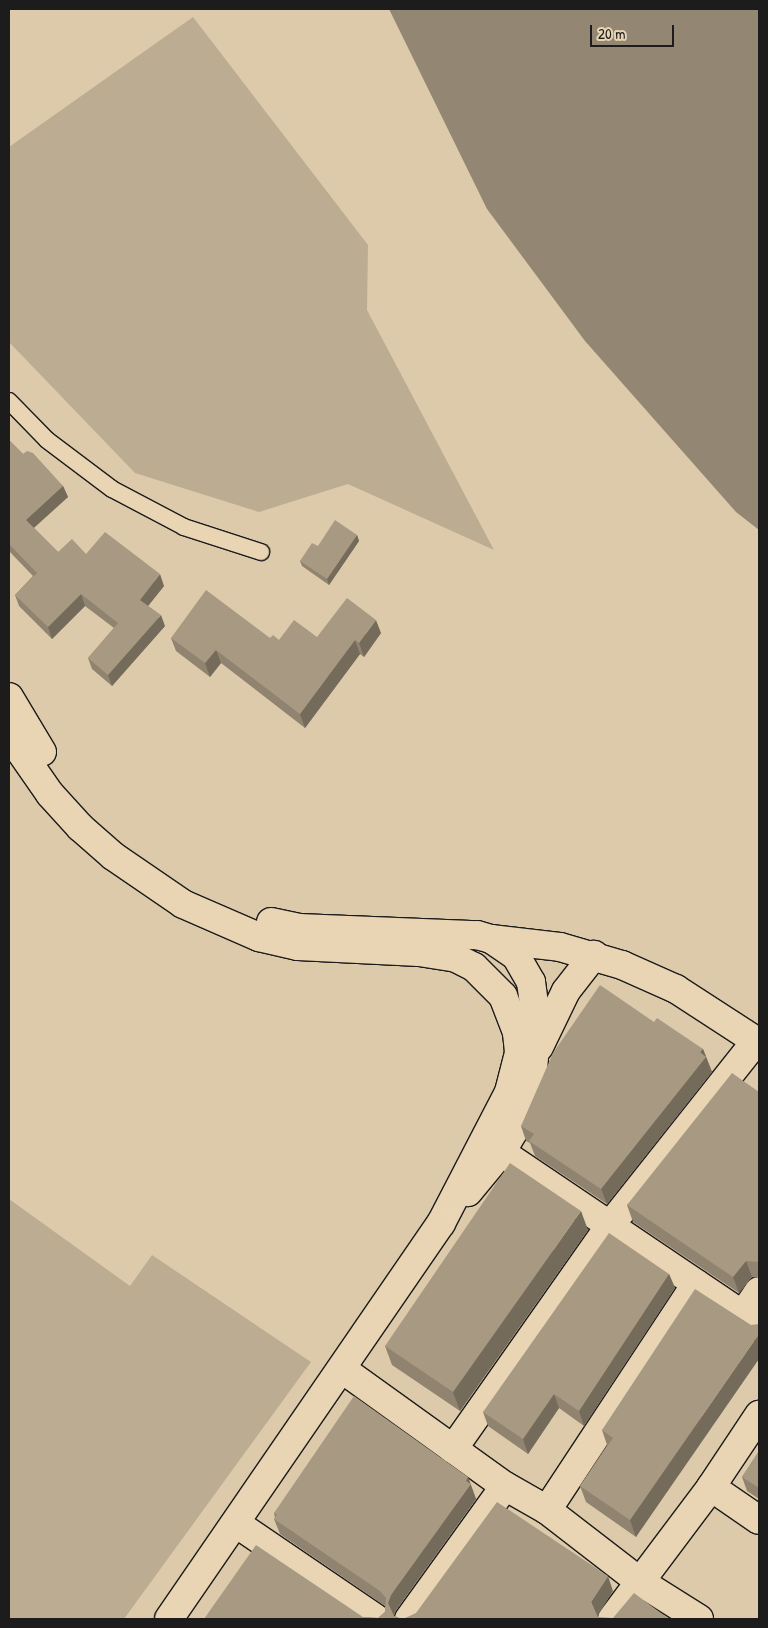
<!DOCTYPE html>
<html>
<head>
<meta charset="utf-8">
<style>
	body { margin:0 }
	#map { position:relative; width:768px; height:1628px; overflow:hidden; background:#ddcaaa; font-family:"Patrick Hand",sans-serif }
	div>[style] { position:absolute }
	.green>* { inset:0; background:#bcad92 }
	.water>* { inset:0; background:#938773 }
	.roads { filter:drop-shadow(1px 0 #1c1c1c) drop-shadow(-1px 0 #1c1c1c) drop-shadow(0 1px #1c1c1c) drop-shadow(0 -1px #1c1c1c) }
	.service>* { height:16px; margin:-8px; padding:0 8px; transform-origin:8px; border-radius:8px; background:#e9d5b3 }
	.minor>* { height:28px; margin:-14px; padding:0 14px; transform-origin:14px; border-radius:14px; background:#e9d5b3 }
	.primary>* { height:28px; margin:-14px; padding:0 14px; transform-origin:14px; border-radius:14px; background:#e9d5b3 }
	.wall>* { inset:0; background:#908470 }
	.shaded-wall>* { inset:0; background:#756b5b }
	.building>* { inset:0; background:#a79982 }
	span { translate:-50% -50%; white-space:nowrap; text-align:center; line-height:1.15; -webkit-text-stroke:4.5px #e9d5b3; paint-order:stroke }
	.frame { position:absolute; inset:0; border:10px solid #1c1c1c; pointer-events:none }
	.scale { position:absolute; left:590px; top:25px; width:84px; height:22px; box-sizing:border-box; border:2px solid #1c1c1c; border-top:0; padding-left:6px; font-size:15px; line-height:18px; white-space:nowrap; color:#1c1c1c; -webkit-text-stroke:4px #e9d5b3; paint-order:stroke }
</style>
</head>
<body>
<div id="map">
	<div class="green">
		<div style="clip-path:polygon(193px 17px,368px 245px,367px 310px,494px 550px,348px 484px,259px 512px,135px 473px,9px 342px,9px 147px)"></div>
		<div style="clip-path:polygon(9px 1199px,130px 1286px,152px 1255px,311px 1362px,124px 1619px,9px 1619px)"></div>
	</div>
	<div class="water">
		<div style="clip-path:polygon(389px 9px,759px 9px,759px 530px,736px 512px,585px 341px,487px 209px)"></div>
	</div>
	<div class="roads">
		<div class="service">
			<div style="left:9px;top:401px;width:54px;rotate:45.7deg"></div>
			<div style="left:47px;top:440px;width:81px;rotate:37deg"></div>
			<div style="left:112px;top:489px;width:81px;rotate:27.8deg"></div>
			<div style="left:184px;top:527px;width:81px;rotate:18deg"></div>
		</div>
		<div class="minor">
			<div style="left:491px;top:939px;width:69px;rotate:6.6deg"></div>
			<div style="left:560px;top:947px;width:65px;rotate:16.2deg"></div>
			<div style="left:622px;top:965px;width:59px;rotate:24deg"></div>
			<div style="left:676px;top:989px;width:99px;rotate:33deg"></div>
			<div style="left:501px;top:1152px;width:311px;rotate:34deg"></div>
			<div style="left:742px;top:1316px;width:30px;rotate:-56deg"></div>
			<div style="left:342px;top:1369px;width:201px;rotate:35.7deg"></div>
			<div style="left:505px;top:1486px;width:48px;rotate:29.7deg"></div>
			<div style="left:547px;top:1510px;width:116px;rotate:37.7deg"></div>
			<div style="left:639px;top:1581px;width:71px;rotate:32.3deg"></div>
			<div style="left:453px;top:1449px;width:275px;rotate:-54.9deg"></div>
			<div style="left:611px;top:1224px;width:233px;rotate:-51.6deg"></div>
			<div style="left:711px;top:1487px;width:58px;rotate:34.5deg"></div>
			<div style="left:547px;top:1510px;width:271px;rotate:-56.6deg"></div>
			<div style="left:237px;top:1524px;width:169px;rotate:34.2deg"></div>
			<div style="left:409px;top:1619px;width:164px;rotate:-54.2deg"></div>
			<div style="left:612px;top:1619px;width:165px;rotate:-53.1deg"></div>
			<div style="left:711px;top:1487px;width:87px;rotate:-56.3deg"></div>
		</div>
		<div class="primary">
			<div style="left:9px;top:697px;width:64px;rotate:59deg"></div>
			<div style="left:9px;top:735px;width:72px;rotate:55.2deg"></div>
			<div style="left:50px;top:794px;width:45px;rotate:47.7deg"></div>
			<div style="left:80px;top:827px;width:44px;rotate:41.3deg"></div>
			<div style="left:113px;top:856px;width:85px;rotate:34.4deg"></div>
			<div style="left:183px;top:904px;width:83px;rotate:23.5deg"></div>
			<div style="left:259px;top:937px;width:40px;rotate:13deg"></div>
			<div style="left:298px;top:946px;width:121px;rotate:2.8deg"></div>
			<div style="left:419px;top:952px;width:37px;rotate:9deg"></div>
			<div style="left:456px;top:958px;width:20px;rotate:27deg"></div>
			<div style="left:474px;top:967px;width:41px;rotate:45deg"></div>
			<div style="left:503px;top:996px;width:40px;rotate:69deg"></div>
			<div style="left:517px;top:1033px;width:20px;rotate:84deg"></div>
			<div style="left:519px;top:1053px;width:40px;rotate:104.4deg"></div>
			<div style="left:509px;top:1092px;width:148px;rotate:117.4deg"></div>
			<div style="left:441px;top:1223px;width:480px;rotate:124.5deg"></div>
			<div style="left:271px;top:922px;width:29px;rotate:12deg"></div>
			<div style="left:299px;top:928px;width:178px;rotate:2.3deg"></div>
			<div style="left:477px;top:935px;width:15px;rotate:16deg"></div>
			<div style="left:491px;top:939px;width:30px;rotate:34deg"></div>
			<div style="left:516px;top:956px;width:30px;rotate:60deg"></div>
			<div style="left:531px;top:982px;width:43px;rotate:82.1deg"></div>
			<div style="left:537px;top:1025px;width:55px;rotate:95.2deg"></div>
			<div style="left:532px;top:1080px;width:52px;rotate:109.1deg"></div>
			<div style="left:515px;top:1129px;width:27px;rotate:121deg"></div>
			<div style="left:501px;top:1152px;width:52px;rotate:129.5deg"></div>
			<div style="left:539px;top:1047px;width:62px;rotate:-64.3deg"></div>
			<div style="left:566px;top:991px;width:46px;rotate:-52.1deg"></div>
		</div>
	</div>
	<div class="wall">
		<div style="clip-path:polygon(9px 440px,23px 454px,63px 486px,68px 497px,34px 528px,58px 552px,86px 554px,164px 586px,148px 606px,165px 626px,112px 686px,92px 669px,88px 658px,114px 628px,85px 606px,52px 639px,19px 606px,15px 595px,33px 576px,9px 551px)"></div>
		<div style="clip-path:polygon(357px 535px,359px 541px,329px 585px,302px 566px,300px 561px,318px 546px)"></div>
		<div style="clip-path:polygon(381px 633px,364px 657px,360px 654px,305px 728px,221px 663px,210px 677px,176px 651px,171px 638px,270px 638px,279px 640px,317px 637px)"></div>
		<div style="clip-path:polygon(654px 1022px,703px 1049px,712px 1072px,607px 1204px,535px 1156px,530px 1143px,526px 1141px,521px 1126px)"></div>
		<div style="clip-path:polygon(759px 1092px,759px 1278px,752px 1277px,739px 1293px,633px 1222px,627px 1205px)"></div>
		<div style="clip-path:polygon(588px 1230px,460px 1411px,392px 1365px,385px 1346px)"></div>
		<div style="clip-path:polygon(669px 1274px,675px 1288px,584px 1426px,559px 1408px,528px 1454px,488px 1426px,483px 1412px)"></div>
		<div style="clip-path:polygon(751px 1325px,636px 1537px,586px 1502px,580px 1486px,607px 1445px,602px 1430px)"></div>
		<div style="clip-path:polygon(759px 1451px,759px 1499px,747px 1491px,742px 1477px)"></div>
		<div style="clip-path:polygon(468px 1477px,476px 1499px,396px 1610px,394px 1616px,402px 1619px,204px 1619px,363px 1617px,378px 1618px,385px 1612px,385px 1606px,280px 1534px,274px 1519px,275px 1518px,274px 1513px)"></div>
	</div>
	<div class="shaded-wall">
		<div style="clip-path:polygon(63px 486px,68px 497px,30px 531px,26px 520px)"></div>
		<div style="clip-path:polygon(357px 535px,359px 541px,329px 585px,327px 579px)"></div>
		<div style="clip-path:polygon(160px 574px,164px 586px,144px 611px,140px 600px)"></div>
		<div style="clip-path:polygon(81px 594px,85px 606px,52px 639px,48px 627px)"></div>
		<div style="clip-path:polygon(161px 615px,165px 626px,112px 686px,108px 675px)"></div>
		<div style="clip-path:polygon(376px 620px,381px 633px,364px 657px,359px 643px)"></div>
		<div style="clip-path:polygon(355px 640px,360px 654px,305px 728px,300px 714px)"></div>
		<div style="clip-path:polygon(216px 650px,221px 663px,210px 677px,205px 663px)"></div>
		<div style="clip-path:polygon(703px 1049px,712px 1072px,607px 1204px,601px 1189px)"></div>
		<div style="clip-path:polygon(581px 1211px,588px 1230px,460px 1411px,453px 1392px)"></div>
		<div style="clip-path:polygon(746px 1261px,752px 1277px,739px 1293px,733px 1277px)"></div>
		<div style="clip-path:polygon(669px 1274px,675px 1288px,584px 1426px,579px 1411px)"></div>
		<div style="clip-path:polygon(759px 1334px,759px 1359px,636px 1537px,630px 1520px)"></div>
		<div style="clip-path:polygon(554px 1394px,559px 1408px,528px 1454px,523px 1439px)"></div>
		<div style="clip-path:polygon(468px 1477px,476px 1499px,396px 1610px,393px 1618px,388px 1603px,391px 1595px)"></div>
		<div style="clip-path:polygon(608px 1576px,613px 1591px,597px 1617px,591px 1602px)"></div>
	</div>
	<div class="building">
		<div style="clip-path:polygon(9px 440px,23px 454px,27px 451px,33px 453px,63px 486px,26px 520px,58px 552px,72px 539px,86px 554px,105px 532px,160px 574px,140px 600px,161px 615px,108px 675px,88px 658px,118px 623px,81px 594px,48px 627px,15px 595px,37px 573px,9px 544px)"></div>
		<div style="clip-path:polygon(335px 520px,357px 535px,327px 579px,300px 561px,312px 543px,318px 546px)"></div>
		<div style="clip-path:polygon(206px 590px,270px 638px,273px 635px,279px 640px,294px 620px,317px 637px,347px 598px,376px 620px,359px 643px,355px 640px,300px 714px,216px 650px,205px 663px,171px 638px)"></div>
		<div style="clip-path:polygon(600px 985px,654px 1022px,657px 1018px,703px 1049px,700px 1052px,706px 1057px,601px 1189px,529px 1141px,534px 1134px,521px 1126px,553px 1053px)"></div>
		<div style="clip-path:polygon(732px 1073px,759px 1092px,759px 1262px,746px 1261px,733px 1277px,627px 1205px)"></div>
		<div style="clip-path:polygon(510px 1163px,581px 1211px,453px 1392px,385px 1346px)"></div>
		<div style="clip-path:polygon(609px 1233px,669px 1274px,579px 1411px,554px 1394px,523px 1439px,483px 1412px)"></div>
		<div style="clip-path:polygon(695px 1289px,751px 1325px,759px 1324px,759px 1334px,630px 1520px,580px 1486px,613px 1438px,602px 1430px)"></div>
		<div style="clip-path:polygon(354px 1396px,468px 1477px,466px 1481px,471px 1484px,391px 1595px,388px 1603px,394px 1616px,402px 1619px,204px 1619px,256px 1545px,363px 1617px,378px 1618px,385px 1612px,386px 1598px,380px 1591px,274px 1519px,277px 1515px,274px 1513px)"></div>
		<div style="clip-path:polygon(759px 1451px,759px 1488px,742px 1477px)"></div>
		<div style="clip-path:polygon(497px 1502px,608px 1576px,591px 1602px,598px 1617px,613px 1618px,634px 1593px,669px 1619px,403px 1619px,416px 1613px)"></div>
	</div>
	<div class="frame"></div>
	<div class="scale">20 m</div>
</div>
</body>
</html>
